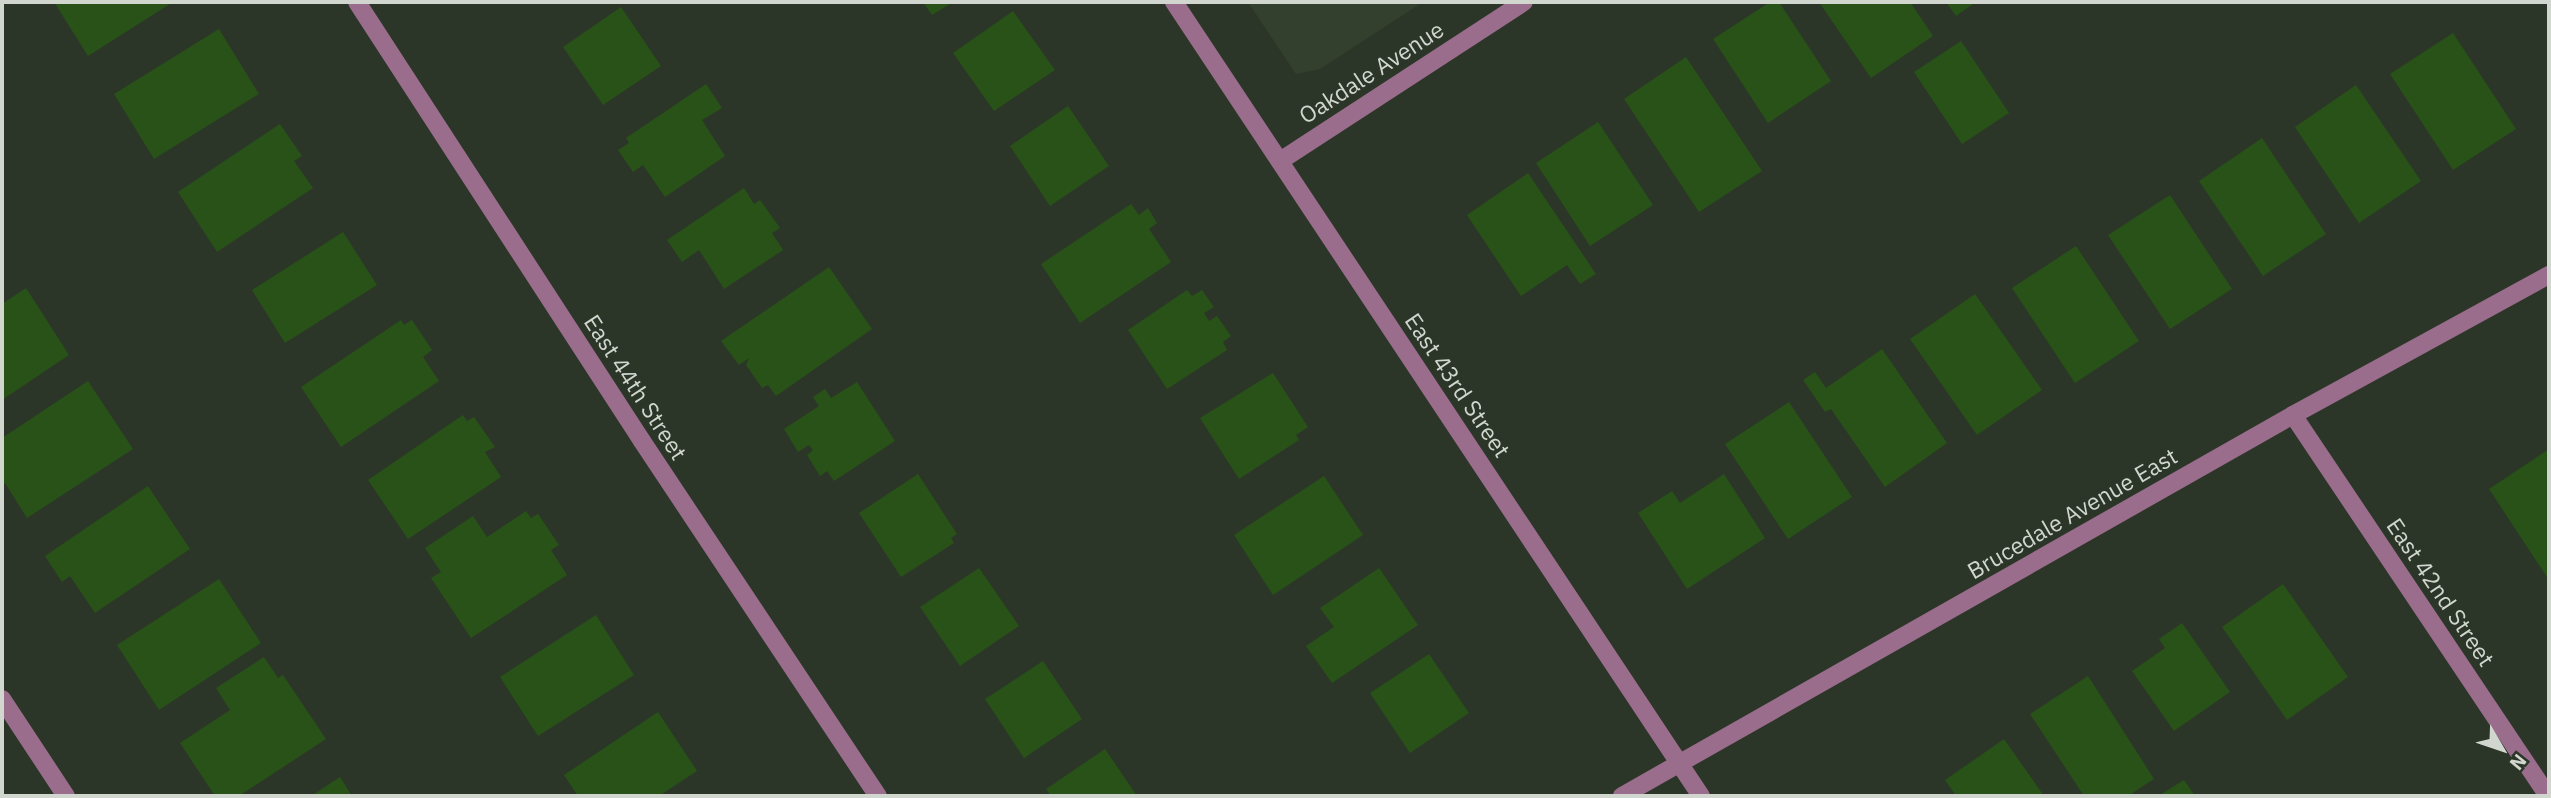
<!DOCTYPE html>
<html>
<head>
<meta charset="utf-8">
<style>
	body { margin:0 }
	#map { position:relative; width:2551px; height:798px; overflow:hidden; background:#2c3628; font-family:"IBM Plex Sans",sans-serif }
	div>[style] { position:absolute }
	.built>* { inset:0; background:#32402d }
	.building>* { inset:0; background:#285218 }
	.minor>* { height:18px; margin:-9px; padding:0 9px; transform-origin:9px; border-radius:9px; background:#9a6d8c }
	span { translate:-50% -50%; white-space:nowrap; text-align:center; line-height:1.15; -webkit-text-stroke:7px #2c3628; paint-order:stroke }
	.street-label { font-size:23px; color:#d1d7cf }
	.frame { position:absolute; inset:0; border:4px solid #d1d7cf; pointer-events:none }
	.north { position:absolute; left:2467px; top:714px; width:70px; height:70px; -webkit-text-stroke:5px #2c3628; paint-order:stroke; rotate:129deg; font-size:19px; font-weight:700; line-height:28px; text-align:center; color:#d1d7cf }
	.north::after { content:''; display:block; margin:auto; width:24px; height:32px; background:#d1d7cf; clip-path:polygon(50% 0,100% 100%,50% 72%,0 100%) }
</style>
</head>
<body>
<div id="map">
	<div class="built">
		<div style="clip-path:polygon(1248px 2px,1423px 2px,1320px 69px,1296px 74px)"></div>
	</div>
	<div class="building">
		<div style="clip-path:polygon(54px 2px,173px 2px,88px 56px)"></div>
		<div style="clip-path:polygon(923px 2px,953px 2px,932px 15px)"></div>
		<div style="clip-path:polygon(1770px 2px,1779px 2px,1831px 81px,1768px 123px,1713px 39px)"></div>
		<div style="clip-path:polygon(1819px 2px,1910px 2px,1933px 36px,1871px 78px)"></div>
		<div style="clip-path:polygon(1946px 2px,1976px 2px,1956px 16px)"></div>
		<div style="clip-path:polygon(621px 7px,661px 66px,603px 105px,563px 47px)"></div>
		<div style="clip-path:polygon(1013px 11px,1055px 70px,994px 111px,953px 53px)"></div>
		<div style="clip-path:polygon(219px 29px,259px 94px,154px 159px,114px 94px)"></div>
		<div style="clip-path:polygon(2453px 33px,2516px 129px,2453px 170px,2390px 74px)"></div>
		<div style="clip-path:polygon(1961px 41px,2009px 113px,1962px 144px,1914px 72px)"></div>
		<div style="clip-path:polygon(1686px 57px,1762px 171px,1699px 212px,1624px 99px)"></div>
		<div style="clip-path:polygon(706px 84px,722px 108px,702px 120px,725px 156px,665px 197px,643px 165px,633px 172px,618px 150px,629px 143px,626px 138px)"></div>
		<div style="clip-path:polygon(2356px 85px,2421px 181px,2359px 223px,2295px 127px)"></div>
		<div style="clip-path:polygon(1068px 106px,1109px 166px,1050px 206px,1010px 146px)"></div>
		<div style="clip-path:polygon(1598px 122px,1653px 205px,1590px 246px,1536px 163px)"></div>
		<div style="clip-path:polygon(280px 124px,302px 156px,294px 161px,313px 188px,217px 252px,178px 192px)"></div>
		<div style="clip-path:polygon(2262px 138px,2326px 234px,2263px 276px,2199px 181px)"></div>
		<div style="clip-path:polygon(1528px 173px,1596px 274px,1580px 284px,1567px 265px,1521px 296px,1467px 215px)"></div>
		<div style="clip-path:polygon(744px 188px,754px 204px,760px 200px,780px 228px,772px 233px,783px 250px,724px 289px,699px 250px,682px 262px,667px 240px)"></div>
		<div style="clip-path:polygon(2170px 195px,2232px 289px,2170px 329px,2108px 235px)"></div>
		<div style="clip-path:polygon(1131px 204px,1139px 215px,1148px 208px,1157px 223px,1149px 229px,1171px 262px,1080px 323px,1041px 264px)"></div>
		<div style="clip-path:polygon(343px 232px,377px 285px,285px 343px,252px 290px)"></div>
		<div style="clip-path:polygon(2076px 246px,2139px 341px,2075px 383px,2012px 288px)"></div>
		<div style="clip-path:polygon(829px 267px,872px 329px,776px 396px,768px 385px,762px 388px,746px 365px,749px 358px,739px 365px,721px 341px)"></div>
		<div style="clip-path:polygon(26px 288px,69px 355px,2px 400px,2px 304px)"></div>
		<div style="clip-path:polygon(1187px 290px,1192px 296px,1202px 290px,1214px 307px,1204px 313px,1209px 321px,1217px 316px,1231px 336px,1223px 342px,1227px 350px,1167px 389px,1128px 330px)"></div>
		<div style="clip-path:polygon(1975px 294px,2042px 390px,1977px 435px,1910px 339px)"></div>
		<div style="clip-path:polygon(401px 320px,404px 325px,412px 320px,432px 350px,423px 357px,439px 381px,341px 447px,301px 387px)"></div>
		<div style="clip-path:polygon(1882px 349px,1947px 443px,1885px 487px,1831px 409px,1825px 412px,1803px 380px,1815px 372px,1826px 388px)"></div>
		<div style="clip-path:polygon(1273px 373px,1308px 427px,1296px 435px,1299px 440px,1239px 479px,1200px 418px)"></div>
		<div style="clip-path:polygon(88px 381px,133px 449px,27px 518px,5px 483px,2px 485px,2px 438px)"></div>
		<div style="clip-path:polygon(857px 382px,895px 441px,834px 481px,827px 471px,820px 476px,807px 455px,813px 450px,809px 445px,798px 452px,784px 429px,819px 406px,813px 397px,825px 389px,831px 398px)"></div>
		<div style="clip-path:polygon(1789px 402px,1852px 497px,1788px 539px,1725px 444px)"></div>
		<div style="clip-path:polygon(463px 415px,467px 421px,474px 417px,495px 447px,485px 452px,501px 477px,408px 539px,368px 480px)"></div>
		<div style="clip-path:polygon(2549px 449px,2549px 580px,2489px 489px)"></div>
		<div style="clip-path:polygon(918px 474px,957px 534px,951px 538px,954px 543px,901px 577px,859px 513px)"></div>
		<div style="clip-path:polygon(1724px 474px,1765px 538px,1687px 589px,1638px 513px,1672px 491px,1680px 503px)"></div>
		<div style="clip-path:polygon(1324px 476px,1363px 535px,1273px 595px,1234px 535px)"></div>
		<div style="clip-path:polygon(148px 486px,190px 549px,95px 613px,70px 576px,62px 582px,45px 556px)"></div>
		<div style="clip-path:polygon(526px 511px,531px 518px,538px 514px,559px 545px,551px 550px,567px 575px,471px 638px,431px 578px,441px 572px,425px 548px,473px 516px,487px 537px)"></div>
		<div style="clip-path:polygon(979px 568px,1019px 626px,960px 666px,920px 607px)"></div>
		<div style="clip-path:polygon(1379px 568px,1418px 625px,1332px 683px,1306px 646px,1334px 627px,1320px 608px)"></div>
		<div style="clip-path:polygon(219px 579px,261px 643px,159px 710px,117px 645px)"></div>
		<div style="clip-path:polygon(2283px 584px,2348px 677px,2287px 720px,2222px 627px)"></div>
		<div style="clip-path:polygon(596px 615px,634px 675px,538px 736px,500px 677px)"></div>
		<div style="clip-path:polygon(2182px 623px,2230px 692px,2174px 731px,2132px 671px,2165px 648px,2159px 639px)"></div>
		<div style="clip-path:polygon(1429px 654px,1469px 713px,1410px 753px,1370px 693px)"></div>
		<div style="clip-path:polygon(264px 657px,278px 678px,283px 675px,326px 739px,239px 796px,215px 796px,180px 743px,230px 710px,216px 688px)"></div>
		<div style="clip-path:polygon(1043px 661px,1082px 719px,1024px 758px,985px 699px)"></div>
		<div style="clip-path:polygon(2088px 676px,2154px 779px,2128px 796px,2084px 796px,2030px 714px)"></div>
		<div style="clip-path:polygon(658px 712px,697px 771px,659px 796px,578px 796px,564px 775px)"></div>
		<div style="clip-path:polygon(2004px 739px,2044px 796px,1956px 796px,1945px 780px)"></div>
		<div style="clip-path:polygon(1105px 749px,1137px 796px,1051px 796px,1046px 789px)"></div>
		<div style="clip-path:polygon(340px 777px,352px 796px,311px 796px)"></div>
		<div style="clip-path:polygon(2184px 780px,2195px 796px,2158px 796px)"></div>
	</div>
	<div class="minor">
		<div style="left:357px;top:2px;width:523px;rotate:57.01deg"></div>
		<div style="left:642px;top:441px;width:426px;rotate:56.4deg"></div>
		<div style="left:1174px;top:2px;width:953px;rotate:56.43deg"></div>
		<div style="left:1280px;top:161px;width:291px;rotate:-33.1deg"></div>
		<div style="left:2293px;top:415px;width:458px;rotate:56.2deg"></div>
		<div style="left:2px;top:699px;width:116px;rotate:56.6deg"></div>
		<div style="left:1622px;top:796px;width:772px;rotate:-29.59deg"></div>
		<div style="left:2293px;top:415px;width:292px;rotate:-28.7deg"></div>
	</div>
	<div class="street-label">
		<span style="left:1371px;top:72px;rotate:-33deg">Oakdale Avenue</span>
		<span style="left:1458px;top:385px;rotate:56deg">East 43rd Street</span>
		<span style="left:636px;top:387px;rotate:57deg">East 44th Street</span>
		<span style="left:2072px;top:513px;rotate:-30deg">Brucedale Avenue East</span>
		<span style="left:2441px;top:592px;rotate:56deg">East 42nd Street</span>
	</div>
	<div class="frame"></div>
	<div class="north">N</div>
</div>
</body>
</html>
